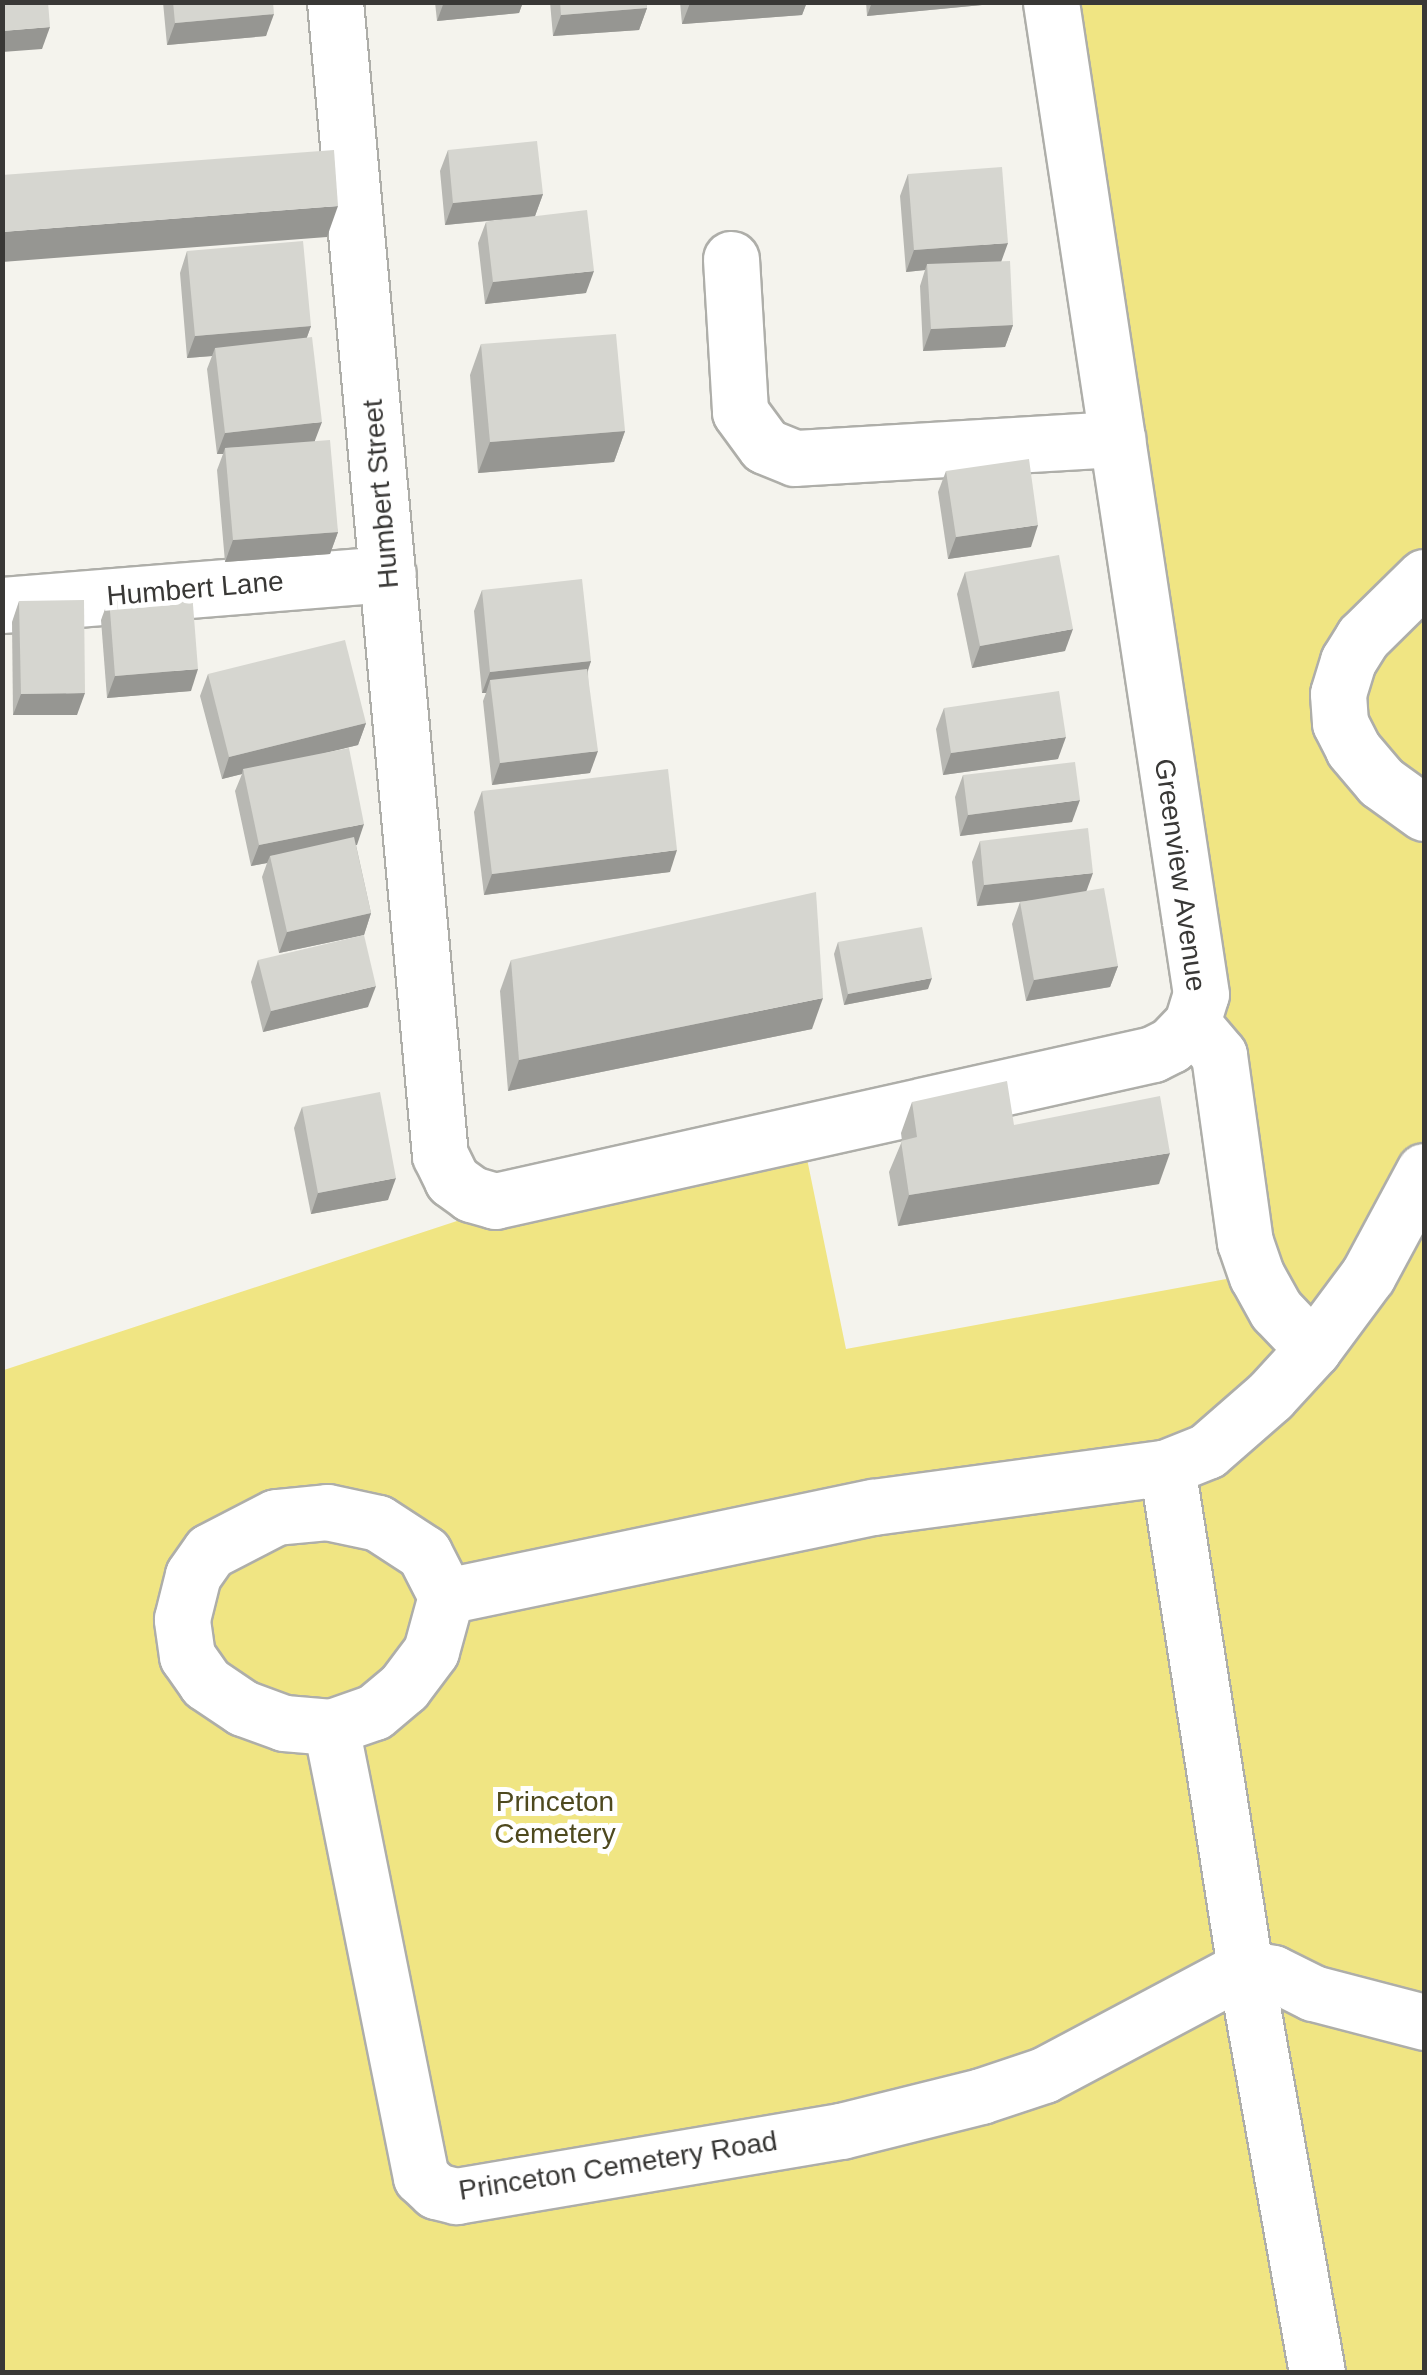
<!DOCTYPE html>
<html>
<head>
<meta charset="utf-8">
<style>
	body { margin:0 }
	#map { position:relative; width:1427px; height:2375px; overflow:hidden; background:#f4f3ed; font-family:Arial,sans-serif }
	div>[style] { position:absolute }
	.green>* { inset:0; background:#f0e583 }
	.roads { filter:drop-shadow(2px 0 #aeaea9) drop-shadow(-2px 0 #aeaea9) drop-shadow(0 2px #aeaea9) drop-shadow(0 -2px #aeaea9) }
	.minor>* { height:55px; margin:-27.5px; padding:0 27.5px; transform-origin:27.5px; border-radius:27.5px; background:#fff }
	.wall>* { inset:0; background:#b8b8b3 }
	.shaded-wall>* { inset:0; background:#969692 }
	.building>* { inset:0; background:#d6d6d0 }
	span { translate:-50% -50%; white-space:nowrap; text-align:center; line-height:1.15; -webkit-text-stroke:10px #fff; paint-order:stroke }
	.street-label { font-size:28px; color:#393836 }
	.park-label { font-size:28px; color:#4e491e }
	.frame { position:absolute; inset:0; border:5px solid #393836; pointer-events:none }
</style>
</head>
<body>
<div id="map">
	<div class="green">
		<div style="clip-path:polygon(1064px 3px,1424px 3px,1424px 2372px,3px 2372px,4px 1370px,460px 1220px,805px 1149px,846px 1349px,1248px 1275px)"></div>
	</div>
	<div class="roads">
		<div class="minor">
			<div style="left:335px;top:2px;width:1158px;rotate:84.8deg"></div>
			<div style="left:440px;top:1155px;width:28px;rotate:64deg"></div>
			<div style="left:452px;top:1180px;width:24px;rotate:36deg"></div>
			<div style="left:471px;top:1194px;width:25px;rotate:16deg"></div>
			<div style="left:495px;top:1201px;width:674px;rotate:-12.59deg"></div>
			<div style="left:1153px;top:1054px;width:20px;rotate:-27deg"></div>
			<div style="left:1171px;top:1045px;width:30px;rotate:-46deg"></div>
			<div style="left:1192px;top:1023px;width:30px;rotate:-73deg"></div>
			<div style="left:1201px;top:994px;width:1003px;rotate:-98.6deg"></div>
			<div style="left:731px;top:259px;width:153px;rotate:86.6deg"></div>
			<div style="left:740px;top:412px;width:42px;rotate:53.7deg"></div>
			<div style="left:765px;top:446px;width:32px;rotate:22deg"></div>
			<div style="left:795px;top:458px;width:323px;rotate:-3.4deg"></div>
			<div style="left:1424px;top:577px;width:86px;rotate:135.5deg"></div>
			<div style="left:1363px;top:637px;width:28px;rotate:122deg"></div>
			<div style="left:1348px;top:661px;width:34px;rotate:107deg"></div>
			<div style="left:1338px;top:694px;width:29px;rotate:86deg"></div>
			<div style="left:1340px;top:723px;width:29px;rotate:63deg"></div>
			<div style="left:1353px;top:749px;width:43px;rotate:49.7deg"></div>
			<div style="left:1381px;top:782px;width:53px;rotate:35.8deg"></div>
			<div style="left:2px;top:605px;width:387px;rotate:-4.6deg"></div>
			<div style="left:1192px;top:1023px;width:42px;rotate:49.8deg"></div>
			<div style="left:1219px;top:1055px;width:189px;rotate:82.1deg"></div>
			<div style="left:1245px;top:1242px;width:36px;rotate:71deg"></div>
			<div style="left:1257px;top:1276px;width:39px;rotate:61deg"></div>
			<div style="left:1276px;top:1310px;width:54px;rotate:46.5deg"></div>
			<div style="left:1167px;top:1467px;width:507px;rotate:81.15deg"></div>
			<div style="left:1245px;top:1968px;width:410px;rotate:79.9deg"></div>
			<div style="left:327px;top:1512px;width:52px;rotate:12.2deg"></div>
			<div style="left:378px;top:1523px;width:55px;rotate:33.1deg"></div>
			<div style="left:424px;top:1553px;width:48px;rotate:62.9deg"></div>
			<div style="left:446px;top:1596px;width:57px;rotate:105.3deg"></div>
			<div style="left:431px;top:1651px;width:45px;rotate:126.9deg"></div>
			<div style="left:404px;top:1687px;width:39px;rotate:140deg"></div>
			<div style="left:374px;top:1712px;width:46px;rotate:160.8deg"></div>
			<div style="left:331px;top:1727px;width:47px;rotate:-175.1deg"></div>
			<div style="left:284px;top:1723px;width:44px;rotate:-159.9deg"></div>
			<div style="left:243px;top:1708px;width:45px;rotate:-146deg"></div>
			<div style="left:206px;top:1683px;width:33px;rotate:-125deg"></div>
			<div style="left:187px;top:1656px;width:37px;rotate:-98deg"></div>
			<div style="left:182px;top:1619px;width:45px;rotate:-76deg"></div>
			<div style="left:193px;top:1575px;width:29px;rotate:-55deg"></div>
			<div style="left:210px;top:1551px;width:74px;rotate:-27.3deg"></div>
			<div style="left:276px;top:1517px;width:51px;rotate:-5.6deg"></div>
			<div style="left:446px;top:1596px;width:436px;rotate:-11.8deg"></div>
			<div style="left:873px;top:1507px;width:297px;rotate:-7.7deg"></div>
			<div style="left:1167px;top:1467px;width:43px;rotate:-21.8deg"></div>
			<div style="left:1207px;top:1451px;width:84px;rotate:-41.1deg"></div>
			<div style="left:1270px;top:1396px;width:64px;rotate:-47.5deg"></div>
			<div style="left:1313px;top:1349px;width:92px;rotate:-53.4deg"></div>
			<div style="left:1368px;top:1275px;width:118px;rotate:-61.7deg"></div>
			<div style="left:331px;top:1727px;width:459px;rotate:78.7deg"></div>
			<div style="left:421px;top:2177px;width:21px;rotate:43deg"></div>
			<div style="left:436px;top:2191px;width:21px;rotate:14deg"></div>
			<div style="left:456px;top:2196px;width:390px;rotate:-9.6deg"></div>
			<div style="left:841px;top:2131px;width:144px;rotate:-14deg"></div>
			<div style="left:981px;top:2096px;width:66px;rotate:-18.4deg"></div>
			<div style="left:1044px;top:2075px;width:228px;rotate:-28deg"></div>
			<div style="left:1245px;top:1968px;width:28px;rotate:10deg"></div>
			<div style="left:1273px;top:1973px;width:45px;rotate:26.6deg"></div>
			<div style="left:1313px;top:1993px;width:115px;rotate:14.6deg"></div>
		</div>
	</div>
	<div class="wall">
		<div style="clip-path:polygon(163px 2px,273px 2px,266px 36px,167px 45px)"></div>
		<div style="clip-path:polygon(435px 2px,523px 2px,519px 13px,437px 21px)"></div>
		<div style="clip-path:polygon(550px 2px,646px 2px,647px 8px,639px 30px,553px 36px)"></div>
		<div style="clip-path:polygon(680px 2px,807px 2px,802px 15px,682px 24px)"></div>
		<div style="clip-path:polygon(866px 2px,983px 2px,982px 5px,867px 16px)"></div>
		<div style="clip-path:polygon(448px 150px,543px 194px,535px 216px,586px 293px,485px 304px,478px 243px,486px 222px,521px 218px,445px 225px,440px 171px)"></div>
		<div style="clip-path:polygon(908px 174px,1001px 261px,1013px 325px,1005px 347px,923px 351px,920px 286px,925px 270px,906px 272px,900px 196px)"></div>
		<div style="clip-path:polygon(187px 251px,311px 326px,307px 337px,315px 441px,338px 532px,330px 554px,225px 562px,217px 470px,223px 454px,217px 454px,207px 369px,212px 356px,187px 358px,180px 273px)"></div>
		<div style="clip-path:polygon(481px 344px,625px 431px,614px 462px,478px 473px,470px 375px)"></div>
		<div style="clip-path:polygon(946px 471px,1031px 547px,948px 559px,938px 492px)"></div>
		<div style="clip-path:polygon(965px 572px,1065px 651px,972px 668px,957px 594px)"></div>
		<div style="clip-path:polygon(482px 590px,591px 661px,588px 671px,590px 773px,492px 785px,483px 701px,486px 693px,482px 693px,474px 611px)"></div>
		<div style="clip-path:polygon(109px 598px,191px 691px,107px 698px,101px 620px)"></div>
		<div style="clip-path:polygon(19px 601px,77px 715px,13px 715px,12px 622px)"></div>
		<div style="clip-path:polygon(208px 674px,366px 723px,358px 745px,325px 753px,356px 845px,371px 913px,364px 935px,279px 953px,262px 877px,267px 863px,251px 866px,235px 791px,242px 774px,222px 779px,200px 696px)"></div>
		<div style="clip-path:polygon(944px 708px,1058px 759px,943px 775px,936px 729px)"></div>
		<div style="clip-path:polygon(963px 775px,1072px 822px,960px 836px,955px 797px)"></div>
		<div style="clip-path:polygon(482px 791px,670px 872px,484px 895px,474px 812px)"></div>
		<div style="clip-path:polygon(980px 841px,1086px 891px,1118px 966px,1110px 987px,1026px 1001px,1012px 924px,1020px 902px,1030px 901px,977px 906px,972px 862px)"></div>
		<div style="clip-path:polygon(838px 942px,928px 989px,844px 1005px,834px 954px)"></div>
		<div style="clip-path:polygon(258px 960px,368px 1007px,263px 1032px,251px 982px)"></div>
		<div style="clip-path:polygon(511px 960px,812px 1029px,508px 1091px,500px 991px)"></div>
		<div style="clip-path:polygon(912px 1102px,1014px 1125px,1159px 1184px,898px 1226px,889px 1172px,902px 1141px,901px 1133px)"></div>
		<div style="clip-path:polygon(302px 1107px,388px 1200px,311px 1214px,294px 1128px)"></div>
	</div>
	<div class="shaded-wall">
		<div style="clip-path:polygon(444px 2px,523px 2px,519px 13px,437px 21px)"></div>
		<div style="clip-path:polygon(807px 2px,802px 15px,682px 24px,690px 3px)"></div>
		<div style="clip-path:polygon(872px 2px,983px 2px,982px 5px,867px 16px)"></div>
		<div style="clip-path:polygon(647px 8px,639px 30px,553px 36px,561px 15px)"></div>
		<div style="clip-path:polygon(274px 14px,266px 36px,167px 45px,175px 23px)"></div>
		<div style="clip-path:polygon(50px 27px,42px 49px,2px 52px,2px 31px)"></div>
		<div style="clip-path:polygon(543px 194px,535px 216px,445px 225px,453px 203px)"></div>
		<div style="clip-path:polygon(338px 206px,327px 237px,2px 262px,2px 232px)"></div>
		<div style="clip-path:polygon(1008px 243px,1000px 265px,927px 264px,925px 270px,906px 272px,914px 250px)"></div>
		<div style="clip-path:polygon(594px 271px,586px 293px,485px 304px,493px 282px)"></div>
		<div style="clip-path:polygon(1013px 325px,1005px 347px,923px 351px,931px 329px)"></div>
		<div style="clip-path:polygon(311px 326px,303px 348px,215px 348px,212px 356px,187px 358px,195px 336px)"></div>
		<div style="clip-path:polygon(322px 422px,314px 443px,225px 448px,223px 454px,217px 454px,225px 433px)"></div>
		<div style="clip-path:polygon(625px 431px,614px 462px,478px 473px,490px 442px)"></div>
		<div style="clip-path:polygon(1038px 525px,1031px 547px,948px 559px,956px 537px)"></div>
		<div style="clip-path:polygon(338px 532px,330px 554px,225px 562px,233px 540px)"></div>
		<div style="clip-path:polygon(1073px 629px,1065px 651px,972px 668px,980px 646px)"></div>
		<div style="clip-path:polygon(591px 661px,583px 683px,490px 680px,486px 693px,482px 693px,490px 672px)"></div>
		<div style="clip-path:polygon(198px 669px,191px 691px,107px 698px,115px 676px)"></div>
		<div style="clip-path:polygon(85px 693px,77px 715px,13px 715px,21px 694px)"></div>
		<div style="clip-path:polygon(366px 723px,358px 745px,244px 773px,243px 769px,242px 774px,222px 779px,229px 757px)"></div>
		<div style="clip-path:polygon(1066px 737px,1058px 759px,943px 775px,951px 753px)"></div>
		<div style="clip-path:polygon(598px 751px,590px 773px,492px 785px,500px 763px)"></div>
		<div style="clip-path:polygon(1080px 800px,1072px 822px,960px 836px,968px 815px)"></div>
		<div style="clip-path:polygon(364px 824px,357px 845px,270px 856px,267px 863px,251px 866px,259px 845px)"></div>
		<div style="clip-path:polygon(677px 850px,670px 872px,484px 895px,492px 874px)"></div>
		<div style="clip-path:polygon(1093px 873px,1085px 895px,977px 906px,984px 885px)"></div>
		<div style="clip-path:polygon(371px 913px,364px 935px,279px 953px,287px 932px)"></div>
		<div style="clip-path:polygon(1118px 966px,1110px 987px,1026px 1001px,1034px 980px)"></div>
		<div style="clip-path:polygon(932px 978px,928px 989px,844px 1005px,848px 994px)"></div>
		<div style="clip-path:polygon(376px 986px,368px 1007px,263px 1032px,271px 1011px)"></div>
		<div style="clip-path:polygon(823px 998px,812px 1029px,508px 1091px,519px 1060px)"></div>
		<div style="clip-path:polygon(1170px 1153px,1159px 1184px,898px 1226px,909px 1195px)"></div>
		<div style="clip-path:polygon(396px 1178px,388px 1200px,311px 1214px,318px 1193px)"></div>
	</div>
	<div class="building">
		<div style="clip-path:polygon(2px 2px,48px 2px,50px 27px,2px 31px)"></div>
		<div style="clip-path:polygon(173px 2px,273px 2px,274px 14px,175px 23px)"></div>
		<div style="clip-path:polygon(560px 2px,646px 2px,647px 8px,561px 15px)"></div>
		<div style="clip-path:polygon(537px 141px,543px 194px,453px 203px,448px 150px)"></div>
		<div style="clip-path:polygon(334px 150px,338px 206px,2px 232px,2px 175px)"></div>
		<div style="clip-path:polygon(1002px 167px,1008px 243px,914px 250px,908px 174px)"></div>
		<div style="clip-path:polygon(587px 210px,594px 271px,493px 282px,486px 222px)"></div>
		<div style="clip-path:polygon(303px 241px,311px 326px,195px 336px,187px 251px)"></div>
		<div style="clip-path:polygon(1010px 261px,1013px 325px,931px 329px,927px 264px)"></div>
		<div style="clip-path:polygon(616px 334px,625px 431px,490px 442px,481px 344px)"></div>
		<div style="clip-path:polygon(312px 337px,322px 422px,225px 433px,215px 348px)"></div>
		<div style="clip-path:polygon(330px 440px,338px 532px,233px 540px,225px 448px)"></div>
		<div style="clip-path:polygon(1029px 459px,1038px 525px,956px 537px,946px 471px)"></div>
		<div style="clip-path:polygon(1059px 555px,1073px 629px,980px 646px,965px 572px)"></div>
		<div style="clip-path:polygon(582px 579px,591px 661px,490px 672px,482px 590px)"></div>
		<div style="clip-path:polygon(192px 592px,198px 669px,115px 676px,109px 598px)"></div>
		<div style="clip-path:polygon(84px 600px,85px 693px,21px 694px,19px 601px)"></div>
		<div style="clip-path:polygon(345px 640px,366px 723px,229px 757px,208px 674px)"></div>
		<div style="clip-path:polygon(587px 669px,598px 751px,500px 763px,490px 680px)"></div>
		<div style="clip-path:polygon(1059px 691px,1066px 737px,951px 753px,944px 708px)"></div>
		<div style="clip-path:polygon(349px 748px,364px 824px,259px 845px,243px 769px)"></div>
		<div style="clip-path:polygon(1075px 762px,1080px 800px,968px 815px,963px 775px)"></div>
		<div style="clip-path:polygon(668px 769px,677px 850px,492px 874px,482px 791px)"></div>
		<div style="clip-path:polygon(1088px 828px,1093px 873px,984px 885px,980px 841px)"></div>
		<div style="clip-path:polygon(354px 837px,371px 913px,287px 932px,270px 856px)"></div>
		<div style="clip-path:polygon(1104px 888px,1118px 966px,1034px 980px,1020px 902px)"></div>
		<div style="clip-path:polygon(816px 892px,823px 998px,519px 1060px,511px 960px)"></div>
		<div style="clip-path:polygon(922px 927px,932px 978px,848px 994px,838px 942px)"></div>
		<div style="clip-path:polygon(364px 935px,376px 986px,271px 1011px,258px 960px)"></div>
		<div style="clip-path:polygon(1007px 1081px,1014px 1125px,1160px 1096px,1170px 1153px,909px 1195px,901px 1141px,917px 1137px,912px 1102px)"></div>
		<div style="clip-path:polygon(380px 1092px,396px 1178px,318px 1193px,302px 1107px)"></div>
	</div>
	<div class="street-label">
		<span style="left:381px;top:494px;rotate:-95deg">Humbert Street</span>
		<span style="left:195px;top:589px;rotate:-5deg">Humbert Lane</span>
		<span style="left:1180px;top:875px;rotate:82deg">Greenview Avenue</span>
		<span style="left:618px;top:2166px;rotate:-9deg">Princeton Cemetery Road</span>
	</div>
	<div class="park-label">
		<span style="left:555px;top:1818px">Princeton<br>Cemetery</span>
	</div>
	<div class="frame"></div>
</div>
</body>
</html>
